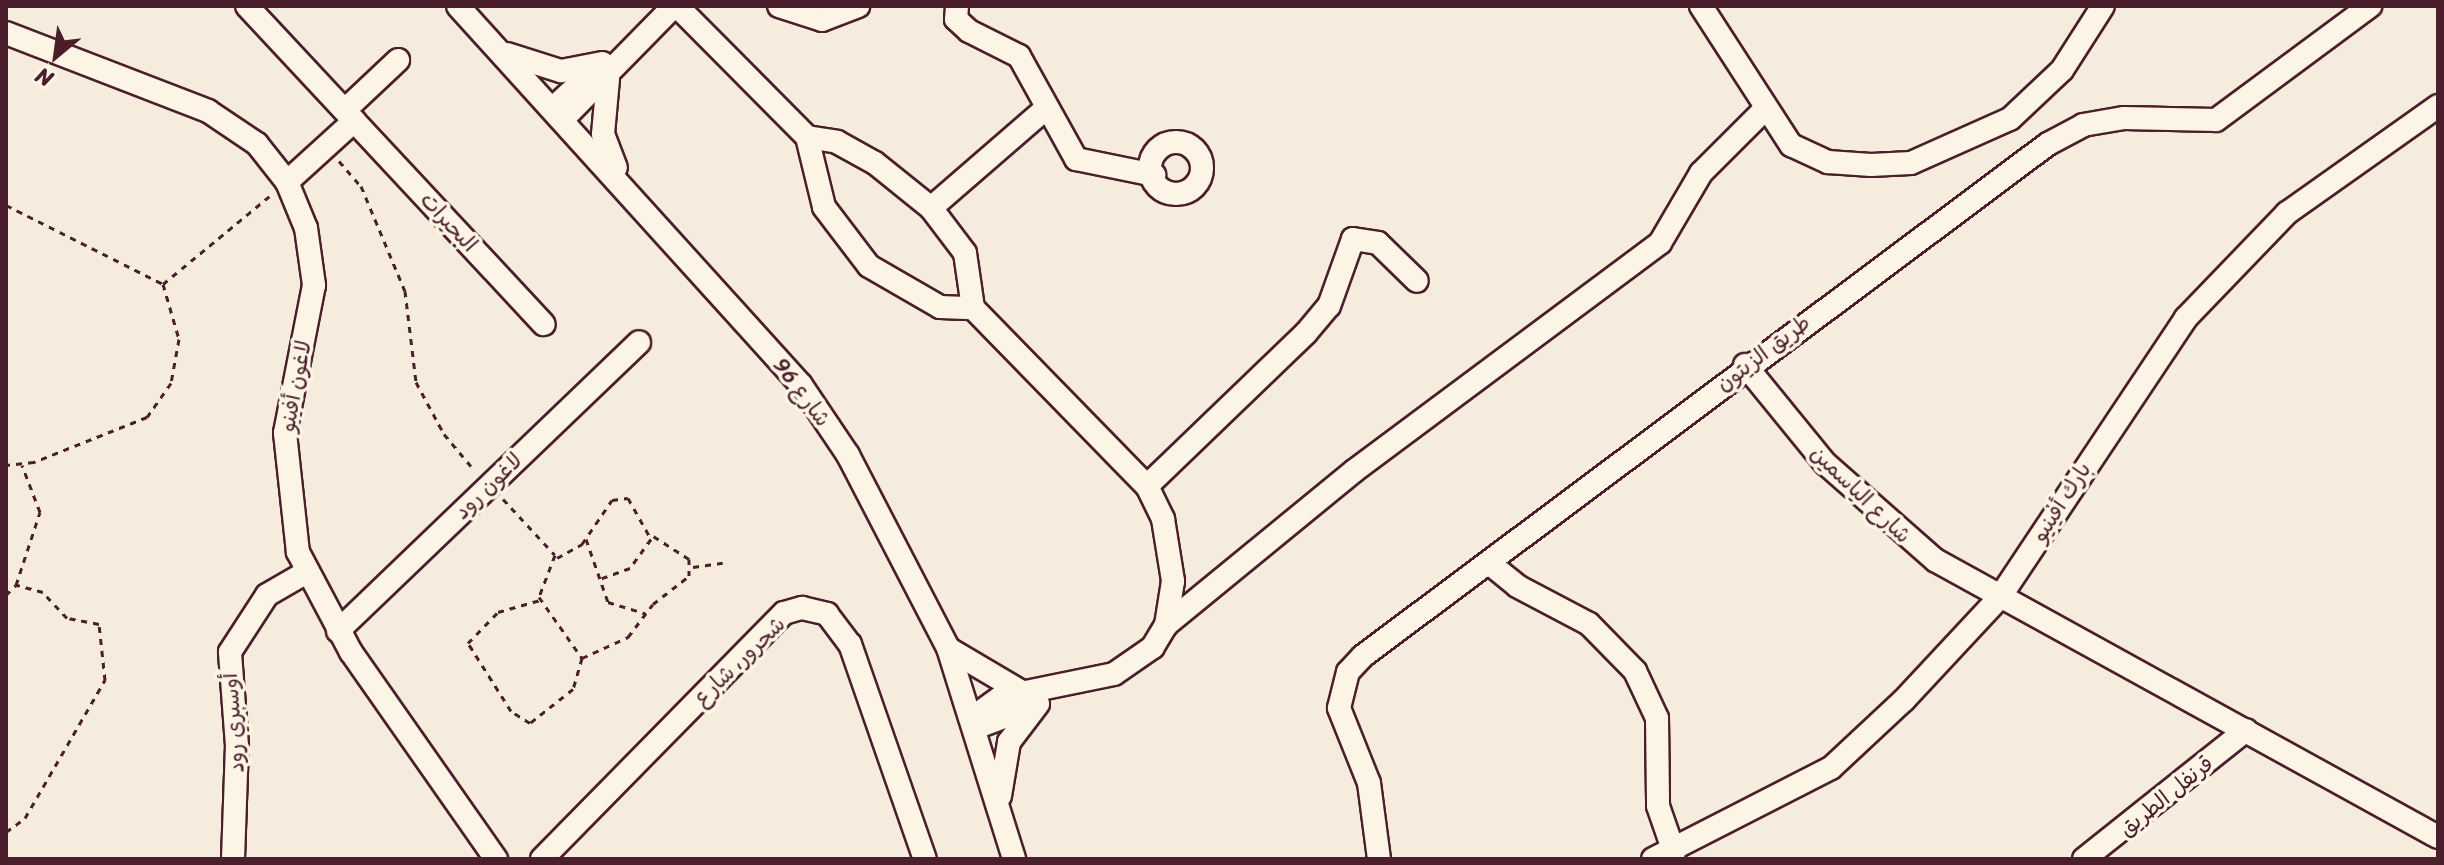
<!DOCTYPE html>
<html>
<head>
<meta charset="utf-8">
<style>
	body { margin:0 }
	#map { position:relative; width:2444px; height:865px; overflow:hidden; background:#f5ecde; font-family:Sriracha,"Playpen Sans Arabic",sans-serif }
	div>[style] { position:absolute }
	.path>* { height:3px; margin-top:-1.5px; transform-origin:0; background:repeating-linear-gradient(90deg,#4a1f2b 0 6px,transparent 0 12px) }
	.roads { filter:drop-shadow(2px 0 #4a1f2b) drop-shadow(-2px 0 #4a1f2b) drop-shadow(0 2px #4a1f2b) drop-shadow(0 -2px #4a1f2b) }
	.minor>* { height:22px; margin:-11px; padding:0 11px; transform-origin:11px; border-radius:11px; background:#fcf5e5 }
	.minor>.ring { margin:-11px; padding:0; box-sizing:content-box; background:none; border:22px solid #fcf5e5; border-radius:50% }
	span { translate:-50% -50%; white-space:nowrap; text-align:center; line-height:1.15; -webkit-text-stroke:7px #fcf5e5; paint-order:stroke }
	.street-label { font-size:22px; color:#4a1f2b }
	.frame { position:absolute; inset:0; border:8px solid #4a1f2b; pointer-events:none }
	.north { position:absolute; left:16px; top:16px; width:80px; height:80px; -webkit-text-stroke:6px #fcf5e5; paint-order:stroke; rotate:209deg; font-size:22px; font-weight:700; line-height:32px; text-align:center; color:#4a1f2b }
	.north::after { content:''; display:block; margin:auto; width:28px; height:36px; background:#4a1f2b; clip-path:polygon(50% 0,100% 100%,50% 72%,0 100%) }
</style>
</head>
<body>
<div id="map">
	<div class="path">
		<div style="left:339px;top:161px;width:33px;rotate:49deg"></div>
		<div style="left:361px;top:186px;width:114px;rotate:67.3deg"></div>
		<div style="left:405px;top:291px;width:92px;rotate:83.1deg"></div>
		<div style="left:416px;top:382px;width:59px;rotate:61.7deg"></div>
		<div style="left:444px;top:434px;width:48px;rotate:50deg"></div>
		<div style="left:6px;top:205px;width:176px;rotate:26.7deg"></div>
		<div style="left:163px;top:284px;width:57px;rotate:73.8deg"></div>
		<div style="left:179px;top:339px;width:45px;rotate:100.3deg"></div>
		<div style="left:171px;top:383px;width:42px;rotate:125.2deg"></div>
		<div style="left:147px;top:417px;width:122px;rotate:158.3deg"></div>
		<div style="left:34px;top:462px;width:28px;rotate:174deg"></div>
		<div style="left:163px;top:284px;width:140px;rotate:-39.5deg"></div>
		<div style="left:503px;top:499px;width:76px;rotate:47.1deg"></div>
		<div style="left:555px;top:555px;width:45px;rotate:110.9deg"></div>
		<div style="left:539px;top:597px;width:75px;rotate:54.8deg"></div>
		<div style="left:582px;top:658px;width:32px;rotate:106deg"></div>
		<div style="left:573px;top:689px;width:55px;rotate:141.7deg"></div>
		<div style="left:530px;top:723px;width:22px;rotate:-148deg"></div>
		<div style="left:511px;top:711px;width:80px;rotate:-122.3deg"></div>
		<div style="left:468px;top:643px;width:43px;rotate:-45.9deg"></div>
		<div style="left:498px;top:612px;width:44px;rotate:-15.9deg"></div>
		<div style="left:586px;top:539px;width:67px;rotate:70.8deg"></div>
		<div style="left:608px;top:602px;width:39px;rotate:17deg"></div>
		<div style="left:557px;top:558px;width:29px;rotate:-29deg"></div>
		<div style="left:582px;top:544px;width:53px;rotate:-55.7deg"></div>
		<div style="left:612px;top:500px;width:16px;rotate:-7deg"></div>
		<div style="left:628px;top:498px;width:47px;rotate:60.7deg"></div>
		<div style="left:651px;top:539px;width:36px;rotate:126deg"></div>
		<div style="left:630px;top:568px;width:32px;rotate:160deg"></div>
		<div style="left:693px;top:567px;width:30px;rotate:-8deg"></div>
		<div style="left:6px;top:595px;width:14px;rotate:-45deg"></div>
		<div style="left:16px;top:585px;width:77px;rotate:-71.8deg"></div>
		<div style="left:40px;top:512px;width:50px;rotate:-111deg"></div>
		<div style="left:582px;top:658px;width:51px;rotate:-24.5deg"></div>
		<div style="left:628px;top:637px;width:41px;rotate:-52.9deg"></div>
		<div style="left:653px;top:604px;width:46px;rotate:-37.9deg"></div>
		<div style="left:689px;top:576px;width:17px;rotate:-90deg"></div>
		<div style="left:689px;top:559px;width:43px;rotate:-147.4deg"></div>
		<div style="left:6px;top:832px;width:24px;rotate:-36deg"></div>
		<div style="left:25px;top:818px;width:160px;rotate:-59.9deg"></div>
		<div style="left:105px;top:680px;width:56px;rotate:-96.1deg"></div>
		<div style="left:99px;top:624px;width:33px;rotate:-169deg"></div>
		<div style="left:67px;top:618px;width:35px;rotate:-133deg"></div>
		<div style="left:43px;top:592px;width:28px;rotate:-165deg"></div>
	</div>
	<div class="roads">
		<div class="minor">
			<div style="left:247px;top:6px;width:435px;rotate:47deg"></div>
			<div style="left:458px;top:6px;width:511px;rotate:47.85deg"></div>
			<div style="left:801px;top:385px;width:84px;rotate:56.1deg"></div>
			<div style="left:848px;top:455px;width:217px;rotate:62.6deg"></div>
			<div style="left:948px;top:648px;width:221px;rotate:72.6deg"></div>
			<div style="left:677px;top:6px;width:185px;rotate:45.2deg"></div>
			<div style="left:807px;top:137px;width:30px;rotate:9deg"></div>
			<div style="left:837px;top:142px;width:43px;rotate:28.9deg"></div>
			<div style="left:875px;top:163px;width:72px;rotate:38.8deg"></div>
			<div style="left:931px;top:208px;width:56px;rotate:52.9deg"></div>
			<div style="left:965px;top:253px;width:56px;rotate:81.7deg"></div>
			<div style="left:973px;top:308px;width:249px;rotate:45.7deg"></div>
			<div style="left:1147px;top:486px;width:37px;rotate:64deg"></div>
			<div style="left:1163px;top:519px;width:63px;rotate:80.8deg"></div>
			<div style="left:1173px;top:581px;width:45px;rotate:99deg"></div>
			<div style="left:1166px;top:625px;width:26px;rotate:121deg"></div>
			<div style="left:1153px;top:647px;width:47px;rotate:145.3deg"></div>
			<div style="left:1114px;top:674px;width:115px;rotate:168.5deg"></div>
			<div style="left:1001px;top:697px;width:36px;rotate:144deg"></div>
			<div style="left:779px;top:6px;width:45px;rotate:18deg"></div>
			<div style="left:822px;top:20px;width:39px;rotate:-21deg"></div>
			<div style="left:957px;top:6px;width:13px;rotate:94deg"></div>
			<div style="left:956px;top:19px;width:18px;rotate:43deg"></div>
			<div style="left:969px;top:31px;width:56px;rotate:26.6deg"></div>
			<div style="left:1019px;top:56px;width:118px;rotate:61deg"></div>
			<div style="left:1076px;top:159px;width:80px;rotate:11.6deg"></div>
			<div style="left:1701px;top:6px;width:166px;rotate:57.1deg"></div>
			<div style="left:1791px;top:145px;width:41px;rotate:24.7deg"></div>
			<div style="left:1828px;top:162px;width:43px;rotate:4deg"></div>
			<div style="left:1871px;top:165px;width:40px;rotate:-2.9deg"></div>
			<div style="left:1911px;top:163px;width:108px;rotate:-24deg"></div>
			<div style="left:2010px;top:119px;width:71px;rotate:-43.3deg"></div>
			<div style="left:2062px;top:70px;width:76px;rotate:-57.4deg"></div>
			<div style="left:6px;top:33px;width:217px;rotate:21.1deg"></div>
			<div style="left:208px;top:111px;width:59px;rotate:34deg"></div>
			<div style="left:257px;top:144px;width:48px;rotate:51.7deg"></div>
			<div style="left:287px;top:182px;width:50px;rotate:67.6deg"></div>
			<div style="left:306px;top:228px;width:58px;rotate:82deg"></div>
			<div style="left:314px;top:285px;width:151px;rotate:101.1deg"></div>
			<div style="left:285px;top:433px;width:120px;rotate:83.8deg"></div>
			<div style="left:298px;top:552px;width:113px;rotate:62.1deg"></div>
			<div style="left:351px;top:652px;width:253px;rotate:55deg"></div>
			<div style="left:507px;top:54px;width:57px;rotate:17.5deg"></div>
			<div style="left:561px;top:71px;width:42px;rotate:-11deg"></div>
			<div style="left:608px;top:79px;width:55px;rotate:95.2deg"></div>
			<div style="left:603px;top:134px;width:36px;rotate:69deg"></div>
			<div style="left:553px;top:108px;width:64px;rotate:-42.5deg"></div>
			<div style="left:345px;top:110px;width:73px;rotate:-43.3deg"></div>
			<div style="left:563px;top:119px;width:158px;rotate:-45.5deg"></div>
			<div style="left:807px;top:137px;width:72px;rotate:76.3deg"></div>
			<div style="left:824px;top:207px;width:74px;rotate:52.7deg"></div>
			<div style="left:869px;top:266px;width:82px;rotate:30deg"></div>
			<div style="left:940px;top:307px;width:33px;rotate:2deg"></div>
			<div class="ring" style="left:1150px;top:142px;width:30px;height:30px"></div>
			<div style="left:287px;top:182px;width:91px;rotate:-42.3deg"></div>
			<div style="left:931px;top:208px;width:150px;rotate:-40.9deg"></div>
			<div style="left:1745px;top:365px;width:127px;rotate:50.8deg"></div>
			<div style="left:1825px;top:463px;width:147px;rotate:41.4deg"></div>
			<div style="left:1935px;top:560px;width:574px;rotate:28.84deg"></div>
			<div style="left:1147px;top:486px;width:221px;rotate:-43.9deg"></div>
			<div style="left:1306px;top:333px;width:35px;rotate:-50deg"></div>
			<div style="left:1329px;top:306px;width:71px;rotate:-70.3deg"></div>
			<div style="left:1353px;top:239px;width:25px;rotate:9deg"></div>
			<div style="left:1378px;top:243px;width:54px;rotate:44.3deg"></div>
			<div style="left:1489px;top:563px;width:36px;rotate:39deg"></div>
			<div style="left:1517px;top:586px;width:81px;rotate:27.8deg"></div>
			<div style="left:1589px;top:624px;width:66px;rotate:45.6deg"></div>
			<div style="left:1635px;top:671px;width:52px;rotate:64.9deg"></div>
			<div style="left:1657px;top:718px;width:88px;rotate:89.3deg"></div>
			<div style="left:1658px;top:806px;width:49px;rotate:70.8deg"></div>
			<div style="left:1166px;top:625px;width:243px;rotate:-39.3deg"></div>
			<div style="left:1354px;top:471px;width:382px;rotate:-36.7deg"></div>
			<div style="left:1660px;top:243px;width:81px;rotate:-59.6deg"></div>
			<div style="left:1701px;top:173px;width:91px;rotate:-45deg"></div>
			<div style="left:338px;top:631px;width:417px;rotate:-43.8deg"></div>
			<div style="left:949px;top:649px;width:88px;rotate:30.6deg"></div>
			<div style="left:975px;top:728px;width:62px;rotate:-20.8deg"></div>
			<div style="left:1000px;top:796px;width:55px;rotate:-80.5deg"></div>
			<div style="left:1009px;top:742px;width:48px;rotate:-52.7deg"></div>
			<div style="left:233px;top:859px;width:113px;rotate:-88deg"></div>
			<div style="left:237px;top:746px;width:94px;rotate:-94.3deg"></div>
			<div style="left:230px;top:652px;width:68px;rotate:-57deg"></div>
			<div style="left:267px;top:595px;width:44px;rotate:-30.1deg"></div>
			<div style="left:542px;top:859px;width:345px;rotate:-45.5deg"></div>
			<div style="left:784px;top:613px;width:19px;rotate:-16deg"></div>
			<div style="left:802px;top:608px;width:26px;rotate:13deg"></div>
			<div style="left:827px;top:614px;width:38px;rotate:53deg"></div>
			<div style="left:850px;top:644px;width:228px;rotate:70.8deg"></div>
			<div style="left:1379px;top:859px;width:77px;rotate:-97.5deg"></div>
			<div style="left:1369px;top:783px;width:81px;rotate:-111.8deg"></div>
			<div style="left:1339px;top:708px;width:37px;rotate:-76deg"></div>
			<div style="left:1348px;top:672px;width:22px;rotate:-47deg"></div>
			<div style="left:1363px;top:656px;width:855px;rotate:-36.78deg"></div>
			<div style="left:2048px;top:144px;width:40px;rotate:-28deg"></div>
			<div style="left:2083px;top:125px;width:42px;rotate:-9.7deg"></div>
			<div style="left:2124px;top:118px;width:92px;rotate:1.2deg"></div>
			<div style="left:2216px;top:120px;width:192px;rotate:-36.5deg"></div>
			<div style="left:1653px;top:859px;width:200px;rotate:-27.1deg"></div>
			<div style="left:1831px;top:768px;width:100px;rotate:-43deg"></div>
			<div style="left:1904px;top:700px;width:141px;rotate:-47deg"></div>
			<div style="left:2000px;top:597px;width:335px;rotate:-56.3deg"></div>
			<div style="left:2186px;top:318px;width:146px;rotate:-46.1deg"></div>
			<div style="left:2287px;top:213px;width:185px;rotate:-35.3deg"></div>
			<div style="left:2084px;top:859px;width:207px;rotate:-38.5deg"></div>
		</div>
	</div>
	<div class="street-label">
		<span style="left:449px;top:222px;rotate:47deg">البحيرات</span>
		<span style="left:1763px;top:353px;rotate:-37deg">طريق الزيتون</span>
		<span style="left:295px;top:386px;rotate:-79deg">لاغون أفينو</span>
		<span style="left:802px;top:392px;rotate:53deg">شارع 96</span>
		<span style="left:488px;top:486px;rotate:-44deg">لاغون رود</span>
		<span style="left:1861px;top:494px;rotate:44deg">شارع الياسمين</span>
		<span style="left:2061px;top:502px;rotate:-57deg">بارك أفينيو</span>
		<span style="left:739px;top:661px;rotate:-44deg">شحرور، شارع</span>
		<span style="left:233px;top:723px;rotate:-94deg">أوسبري رود</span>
		<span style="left:2166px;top:796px;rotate:-39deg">قرنفل الطريق</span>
	</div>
	<div class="frame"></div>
	<div class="north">N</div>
</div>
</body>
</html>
